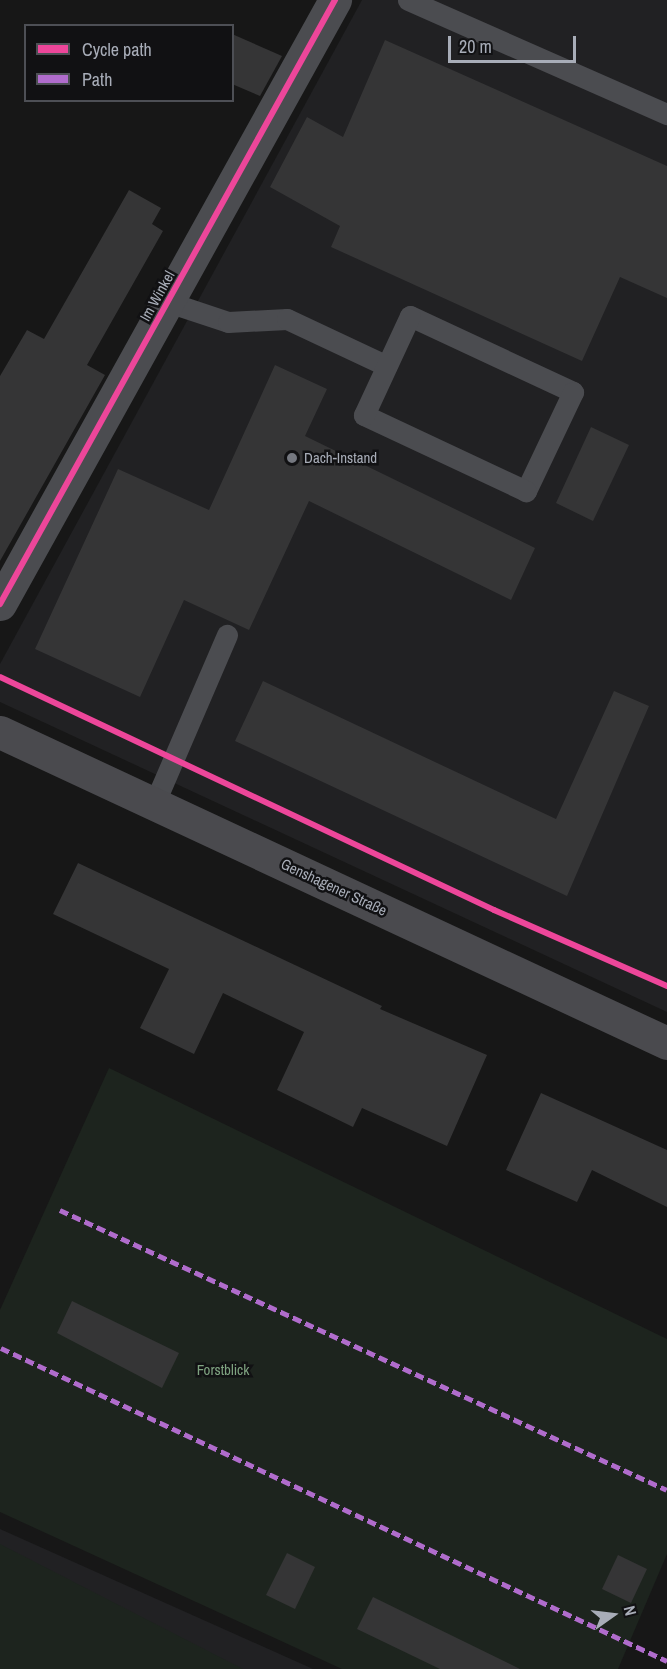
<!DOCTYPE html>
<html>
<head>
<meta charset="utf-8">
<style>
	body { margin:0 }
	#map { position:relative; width:667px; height:1669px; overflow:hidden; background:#171717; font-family:"Archivo Narrow",sans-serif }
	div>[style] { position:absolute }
	.built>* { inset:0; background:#212123 }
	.green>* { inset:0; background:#1d241e }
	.building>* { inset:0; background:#353536 }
	.service>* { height:21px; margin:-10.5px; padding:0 10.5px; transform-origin:10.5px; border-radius:10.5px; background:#4b4c50 }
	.minor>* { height:33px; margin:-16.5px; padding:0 16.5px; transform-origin:16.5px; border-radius:16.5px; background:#4b4c50 }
	.secondary>* { height:33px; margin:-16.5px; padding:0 16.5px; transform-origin:16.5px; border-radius:16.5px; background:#4a4a4e }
	.quiet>* { height:4.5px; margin-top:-2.25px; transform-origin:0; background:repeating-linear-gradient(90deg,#b06ccc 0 9px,transparent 0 13.5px) }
	.cycleway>* { height:6px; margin:-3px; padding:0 3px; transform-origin:3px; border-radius:3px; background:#ed469a }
	.dots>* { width:16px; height:16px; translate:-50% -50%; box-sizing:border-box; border:3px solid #111113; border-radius:50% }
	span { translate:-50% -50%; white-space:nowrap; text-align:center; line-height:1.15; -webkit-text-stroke:5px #111113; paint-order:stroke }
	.street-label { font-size:15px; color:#a8adb8 }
	.poi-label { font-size:15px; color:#a8adb8 }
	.left { translate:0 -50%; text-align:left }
	.park-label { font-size:15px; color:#7fa381 }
	.legend { position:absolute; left:24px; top:24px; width:210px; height:78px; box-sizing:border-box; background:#111113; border:2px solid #4d4f55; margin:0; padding:8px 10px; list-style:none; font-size:18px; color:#a8adb8 }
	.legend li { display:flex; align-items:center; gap:12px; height:30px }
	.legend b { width:30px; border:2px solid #4d4f55 }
	.north { position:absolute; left:583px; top:1585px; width:60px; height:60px; -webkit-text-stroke:4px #111113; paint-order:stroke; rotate:76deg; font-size:16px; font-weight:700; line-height:24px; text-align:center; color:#a8adb8 }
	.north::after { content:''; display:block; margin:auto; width:21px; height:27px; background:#a8adb8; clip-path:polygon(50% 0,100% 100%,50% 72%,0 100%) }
	.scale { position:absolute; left:448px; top:36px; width:128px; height:27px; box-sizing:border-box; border:3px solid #a8adb8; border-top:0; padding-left:8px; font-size:18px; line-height:21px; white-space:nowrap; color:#a8adb8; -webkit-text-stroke:4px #111113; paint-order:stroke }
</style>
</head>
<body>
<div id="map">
	<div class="built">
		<div style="clip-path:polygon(362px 0,667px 0,667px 1012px,0 702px,0 664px)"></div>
		<div style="clip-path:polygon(0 1529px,313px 1669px,0 1669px)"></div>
	</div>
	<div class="green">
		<div style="clip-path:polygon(109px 1068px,667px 1339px,667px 1554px,618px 1669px,342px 1669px,0 1512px,0 1310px)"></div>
		<div style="clip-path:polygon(0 1544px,243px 1669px,0 1669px)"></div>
	</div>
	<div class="building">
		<div style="clip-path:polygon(232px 34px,282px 56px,260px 96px,232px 84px)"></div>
		<div style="clip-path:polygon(385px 40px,667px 166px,667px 298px,620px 277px,582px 361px,331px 247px,340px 226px,270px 187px,307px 117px,343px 137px)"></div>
		<div style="clip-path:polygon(129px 190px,161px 208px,152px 224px,163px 231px,87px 365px,105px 375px,0 561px,0 376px,27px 330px,44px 339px)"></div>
		<div style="clip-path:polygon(275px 365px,327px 389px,305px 436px,535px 548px,511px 600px,309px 501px,249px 630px,184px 600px,140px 697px,35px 649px,118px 469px,209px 510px)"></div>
		<div style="clip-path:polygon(591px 427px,629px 445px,593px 521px,556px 503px)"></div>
		<div style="clip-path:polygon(263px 681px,556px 819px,614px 691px,649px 706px,567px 896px,235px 741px)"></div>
		<div style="clip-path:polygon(78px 863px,382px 1006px,380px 1009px,487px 1055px,447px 1146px,362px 1108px,353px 1127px,277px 1090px,304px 1032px,223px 993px,194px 1054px,140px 1028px,169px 969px,53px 914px)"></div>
		<div style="clip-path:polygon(541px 1093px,667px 1150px,667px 1207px,592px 1170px,577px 1202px,506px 1170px)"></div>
		<div style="clip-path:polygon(72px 1301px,179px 1353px,162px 1388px,57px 1333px)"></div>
		<div style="clip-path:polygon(287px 1553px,315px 1567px,295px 1609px,266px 1595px)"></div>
		<div style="clip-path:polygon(618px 1555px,647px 1569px,631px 1603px,602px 1589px)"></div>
		<div style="clip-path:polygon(373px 1597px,520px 1669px,440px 1669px,357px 1629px)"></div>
	</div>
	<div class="service">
		<div style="left:408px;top:0;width:283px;rotate:23.8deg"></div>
		<div style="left:168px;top:302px;width:63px;rotate:18.4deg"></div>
		<div style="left:228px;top:322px;width:59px;rotate:-2.9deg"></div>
		<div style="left:287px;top:319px;width:110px;rotate:25.2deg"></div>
		<div style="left:410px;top:316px;width:180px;rotate:25deg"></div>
		<div style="left:573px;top:392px;width:110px;rotate:115.4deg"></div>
		<div style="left:526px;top:491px;width:179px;rotate:-154.9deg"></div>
		<div style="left:364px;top:415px;width:109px;rotate:-65.1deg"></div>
		<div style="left:155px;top:802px;width:182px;rotate:-66.7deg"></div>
	</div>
	<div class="minor">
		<div style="left:0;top:604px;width:691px;rotate:-60.99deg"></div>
	</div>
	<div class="secondary">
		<div style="left:0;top:732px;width:736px;rotate:25deg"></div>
	</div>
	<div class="quiet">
		<div style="left:60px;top:1210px;width:668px;rotate:24.76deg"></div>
		<div style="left:1px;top:1348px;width:736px;rotate:25.17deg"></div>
	</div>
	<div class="cycleway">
		<div style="left:0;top:604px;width:691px;rotate:-60.99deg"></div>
		<div style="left:0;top:677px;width:546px;rotate:25.25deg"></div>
		<div style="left:494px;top:910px;width:189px;rotate:23.7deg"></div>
	</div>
	<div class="dots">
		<div style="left:292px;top:458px;background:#757880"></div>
	</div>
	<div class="street-label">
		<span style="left:157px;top:296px;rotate:-61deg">Im Winkel</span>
		<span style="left:334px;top:887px;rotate:25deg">Genshagener Straße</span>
	</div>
	<div class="poi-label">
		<span class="left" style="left:304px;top:458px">Dach-Instand</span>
	</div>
	<div class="park-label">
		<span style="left:223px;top:1370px">Forstblick</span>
	</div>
	<ul class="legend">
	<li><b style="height:8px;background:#ed469a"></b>Cycle path</li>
	<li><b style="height:8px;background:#b06ccc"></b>Path</li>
	</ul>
	<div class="north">N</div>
	<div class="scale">20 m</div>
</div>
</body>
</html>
